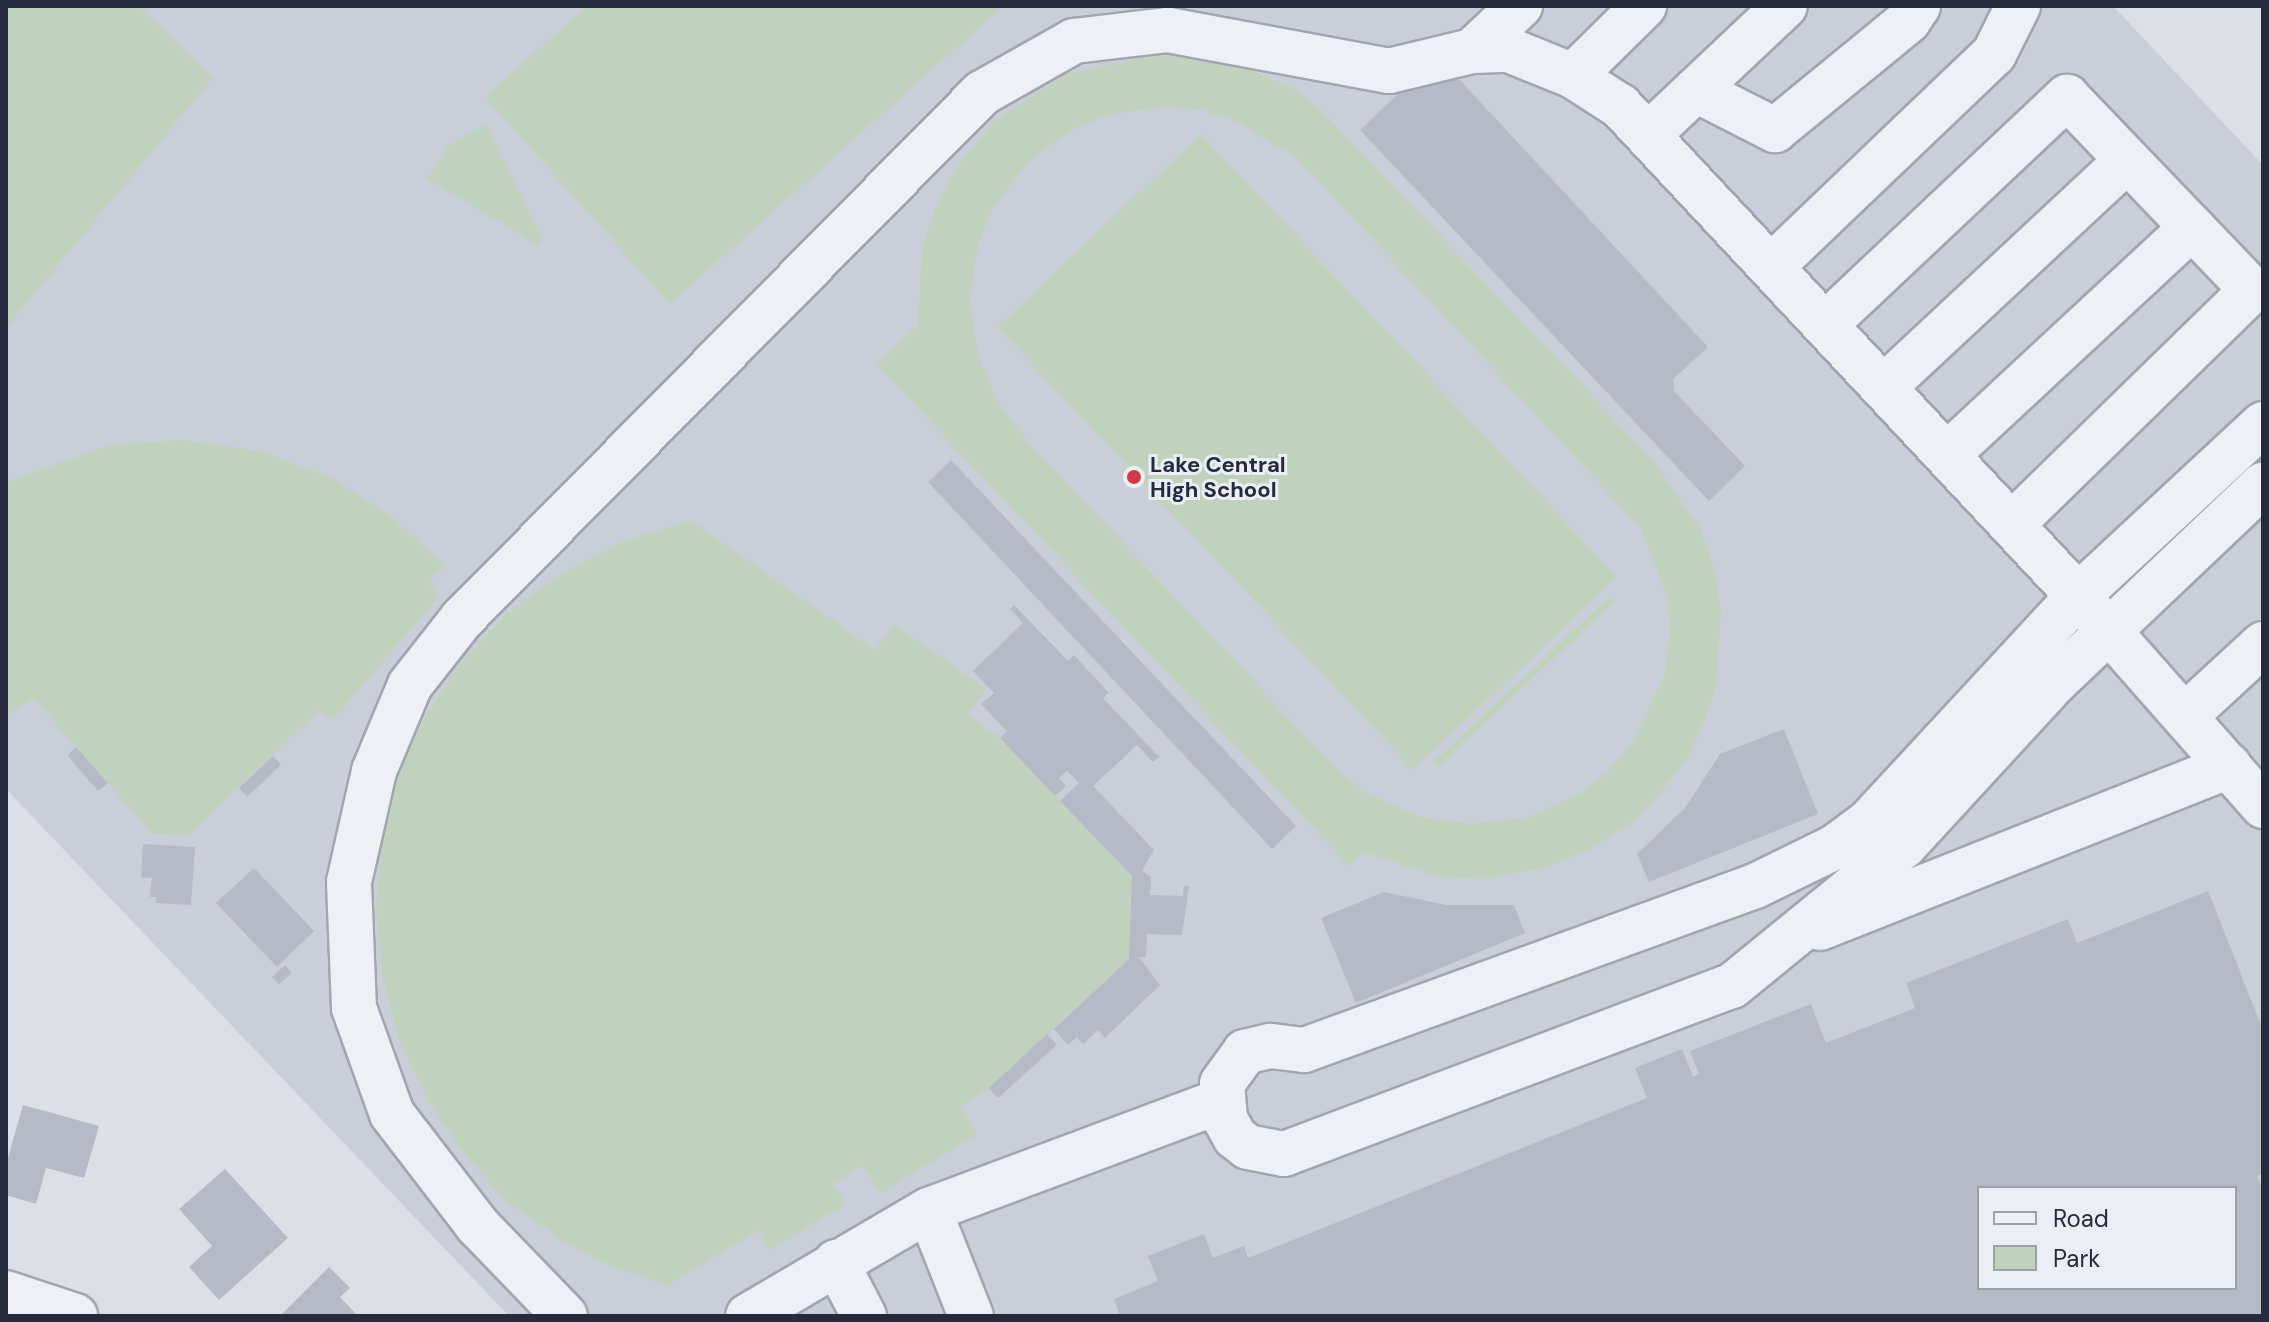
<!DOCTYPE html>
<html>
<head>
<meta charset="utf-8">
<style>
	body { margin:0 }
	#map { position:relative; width:2269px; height:1322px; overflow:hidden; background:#dcdfe6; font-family:"DM Sans",sans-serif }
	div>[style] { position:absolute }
	.built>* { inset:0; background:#caced8 }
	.green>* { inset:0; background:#c0d1bd }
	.building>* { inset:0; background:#b6bac6 }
	.roads { filter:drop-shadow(2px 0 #a1a5b0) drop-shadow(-2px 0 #a1a5b0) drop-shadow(0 2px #a1a5b0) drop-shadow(0 -2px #a1a5b0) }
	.minor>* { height:44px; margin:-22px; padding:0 22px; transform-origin:22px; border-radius:22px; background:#eef0f5 }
	.dots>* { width:22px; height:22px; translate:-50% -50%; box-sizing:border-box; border:4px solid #ebeef4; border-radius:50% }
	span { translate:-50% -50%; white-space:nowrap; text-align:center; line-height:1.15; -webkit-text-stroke:6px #ebeef4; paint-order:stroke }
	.poi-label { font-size:22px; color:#252b3d; font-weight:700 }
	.left { translate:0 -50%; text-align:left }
	.frame { position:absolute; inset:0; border:8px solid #252b3d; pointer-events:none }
	.legend { position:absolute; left:1977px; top:1186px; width:260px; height:104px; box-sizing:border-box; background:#ebeef4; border:2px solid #9ca0ab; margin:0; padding:10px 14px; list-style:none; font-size:24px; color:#252b3d }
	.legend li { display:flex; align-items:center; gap:16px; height:40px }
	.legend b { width:40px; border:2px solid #9ca0ab }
</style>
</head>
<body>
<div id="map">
	<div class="built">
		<div style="clip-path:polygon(evenodd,6px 6px,2113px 6px,2263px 165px,2263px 1316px,509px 1316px,6px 789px,6px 6px,1979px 1188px,2235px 1188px,2235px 1288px,1979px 1288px,1979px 1188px)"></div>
	</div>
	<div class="green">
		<div style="clip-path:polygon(6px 6px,138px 6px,213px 78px,6px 328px)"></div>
		<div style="clip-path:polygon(587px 6px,1003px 6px,670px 304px,485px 97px)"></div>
		<div style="clip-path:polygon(evenodd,1165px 54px,1234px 63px,1294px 89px,1320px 109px,1652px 459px,1700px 528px,1715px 570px,1721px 611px,1716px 687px,1704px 721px,1689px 756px,1662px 791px,1633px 822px,1590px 849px,1546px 867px,1484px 879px,1436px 876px,1364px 852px,1349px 866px,877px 365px,918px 326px,922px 250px,935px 210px,955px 170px,995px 120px,1068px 73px,1165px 54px,1166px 107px,1202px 110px,1238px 122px,1297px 158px,1640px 527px,1668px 598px,1670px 637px,1664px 677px,1632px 743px,1609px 771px,1579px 794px,1529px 817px,1472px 824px,1416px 816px,1363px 791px,1332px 764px,1028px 442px,997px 401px,978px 354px,970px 299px,978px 245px,992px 210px,1029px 161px,1076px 128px,1111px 114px,1166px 107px)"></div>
		<div style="clip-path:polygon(486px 124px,542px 239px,537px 244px,427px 179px,449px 145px)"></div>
		<div style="clip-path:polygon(1201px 134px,1617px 577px,1413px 770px,997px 327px)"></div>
		<div style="clip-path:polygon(182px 440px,259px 451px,328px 476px,391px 516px,444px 566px,428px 584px,440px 595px,333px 720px,319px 710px,189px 835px,153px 834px,33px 698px,6px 717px,6px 482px,111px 445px)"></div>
		<div style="clip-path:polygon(690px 520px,875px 650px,894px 624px,986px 689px,968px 715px,1000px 738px,1132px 876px,1129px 959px,989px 1088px,961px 1106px,977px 1134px,881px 1193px,863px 1165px,833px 1184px,846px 1204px,770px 1250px,758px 1230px,668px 1285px,614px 1268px,560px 1239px,507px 1201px,465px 1155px,429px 1102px,399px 1040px,382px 974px,376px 904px,382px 843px,396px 784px,422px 723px,457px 668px,504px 616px,559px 575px,622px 542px)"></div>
		<div style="clip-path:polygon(1609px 597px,1614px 602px,1438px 767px,1433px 762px)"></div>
	</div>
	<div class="building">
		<div style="clip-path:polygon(1457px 77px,1708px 347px,1673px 379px,1674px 391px,1745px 466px,1709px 501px,1360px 130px,1403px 89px)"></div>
		<div style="clip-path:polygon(951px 460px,1296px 826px,1272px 849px,928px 482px)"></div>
		<div style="clip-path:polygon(1014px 605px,1068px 661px,1074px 655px,1109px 693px,1103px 698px,1159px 757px,1153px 762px,1137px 745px,1093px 786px,1154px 850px,1142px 871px,1151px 877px,1150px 895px,1183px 896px,1184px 886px,1189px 886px,1182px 935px,1147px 934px,1146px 957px,1139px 957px,1160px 985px,1105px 1038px,1098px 1030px,1083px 1044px,1077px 1037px,1068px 1045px,1054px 1029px,1129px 959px,1132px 876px,1060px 801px,1079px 783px,1067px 771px,1059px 778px,1066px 786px,1055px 796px,1000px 738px,1007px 731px,981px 704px,994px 693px,973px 671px,1023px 623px,1010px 609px)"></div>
		<div style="clip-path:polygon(1784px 729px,1818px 814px,1649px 882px,1637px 854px,1685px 808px,1720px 754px)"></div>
		<div style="clip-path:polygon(76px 747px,108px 783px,98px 791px,67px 755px)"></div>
		<div style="clip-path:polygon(273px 756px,281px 765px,247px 797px,239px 788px)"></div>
		<div style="clip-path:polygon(143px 844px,195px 847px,191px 905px,156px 903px,156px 897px,150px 897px,152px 878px,141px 877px)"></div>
		<div style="clip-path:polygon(254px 868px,314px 931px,277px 967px,216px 903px)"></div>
		<div style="clip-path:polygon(evenodd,2208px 891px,2263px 1030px,2263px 1173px,2257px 1176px,2263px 1191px,2263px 1316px,1120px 1316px,1114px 1299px,1158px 1281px,1148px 1256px,1204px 1234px,1213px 1258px,1244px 1246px,1248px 1258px,1647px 1098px,1635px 1068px,1682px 1049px,1693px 1077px,1699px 1074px,1690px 1051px,1811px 1004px,1826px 1043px,1915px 1008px,1906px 983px,2068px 919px,2077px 943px,2208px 891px,1979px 1188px,2235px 1188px,2235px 1288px,1979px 1288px,1979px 1188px)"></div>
		<div style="clip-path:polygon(1384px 892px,1447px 905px,1514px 905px,1525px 933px,1356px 1003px,1321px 918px)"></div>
		<div style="clip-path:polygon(285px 965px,292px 973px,279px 984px,272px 977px)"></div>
		<div style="clip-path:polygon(1047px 1034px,1057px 1045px,998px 1098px,989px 1088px)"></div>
		<div style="clip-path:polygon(23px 1105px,99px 1126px,84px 1178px,46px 1168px,36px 1204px,6px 1195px,6px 1165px)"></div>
		<div style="clip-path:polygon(225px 1169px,288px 1238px,219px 1300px,189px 1267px,212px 1246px,179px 1209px)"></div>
		<div style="clip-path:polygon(329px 1267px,350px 1288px,340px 1297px,358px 1316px,280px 1316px)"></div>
	</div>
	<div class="roads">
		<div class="minor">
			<div style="left:1472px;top:51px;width:66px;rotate:-43.2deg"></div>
			<div style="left:1573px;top:76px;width:100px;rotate:-44.6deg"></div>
			<div style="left:1696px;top:90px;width:89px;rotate:26.9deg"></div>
			<div style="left:1775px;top:130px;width:172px;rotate:-39.3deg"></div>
			<div style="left:1908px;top:21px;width:18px;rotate:-56deg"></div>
			<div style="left:1648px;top:135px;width:188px;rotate:-43.3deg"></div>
			<div style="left:1773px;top:265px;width:306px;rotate:-43.7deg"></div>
			<div style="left:1994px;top:54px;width:54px;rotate:-63.4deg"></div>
			<div style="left:1827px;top:323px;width:330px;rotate:-43.3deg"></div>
			<div style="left:2067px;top:97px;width:267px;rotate:46.2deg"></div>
			<div style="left:2252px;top:290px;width:335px;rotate:135.7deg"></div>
			<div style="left:1885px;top:386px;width:331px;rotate:-43deg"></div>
			<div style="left:2263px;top:424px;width:253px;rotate:137.1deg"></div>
			<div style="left:2078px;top:596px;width:306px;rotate:132.8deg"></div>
			<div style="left:1870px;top:821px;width:44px;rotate:143.4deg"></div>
			<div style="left:1835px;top:847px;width:89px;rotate:154deg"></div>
			<div style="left:1755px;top:886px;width:480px;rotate:160deg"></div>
			<div style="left:1304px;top:1050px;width:34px;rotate:-173deg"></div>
			<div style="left:1270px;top:1046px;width:26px;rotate:167deg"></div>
			<div style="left:1245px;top:1052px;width:39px;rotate:126deg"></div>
			<div style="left:1222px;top:1084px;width:35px;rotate:85deg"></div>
			<div style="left:1225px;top:1119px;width:21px;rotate:61deg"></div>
			<div style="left:1235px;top:1137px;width:16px;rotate:38deg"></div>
			<div style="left:1248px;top:1147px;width:37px;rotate:11deg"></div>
			<div style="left:1284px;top:1154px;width:478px;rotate:-20.6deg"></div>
			<div style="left:1732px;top:986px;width:223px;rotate:-39.2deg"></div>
			<div style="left:1905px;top:845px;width:220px;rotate:-47.4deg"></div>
			<div style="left:2054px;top:683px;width:288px;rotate:-43.5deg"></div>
			<div style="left:1948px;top:454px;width:333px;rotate:-42.9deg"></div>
			<div style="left:2185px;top:716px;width:106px;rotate:-42.7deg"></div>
			<div style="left:1820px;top:928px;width:440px;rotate:-21.6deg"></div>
			<div style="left:929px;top:1210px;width:114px;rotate:68.4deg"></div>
			<div style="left:836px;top:1262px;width:61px;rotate:62.6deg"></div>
			<div style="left:6px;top:1293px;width:73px;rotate:18.4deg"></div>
			<div style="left:565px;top:1316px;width:125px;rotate:-134deg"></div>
			<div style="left:478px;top:1226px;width:141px;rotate:-127.5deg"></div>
			<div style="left:392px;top:1114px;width:113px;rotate:-109.7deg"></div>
			<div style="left:354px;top:1008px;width:126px;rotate:-92.3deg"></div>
			<div style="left:349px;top:882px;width:114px;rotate:-77.3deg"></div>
			<div style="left:374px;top:771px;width:93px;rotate:-67.3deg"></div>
			<div style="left:410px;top:685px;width:84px;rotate:-51.8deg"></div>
			<div style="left:462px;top:619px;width:740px;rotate:-45.33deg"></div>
			<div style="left:982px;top:93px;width:106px;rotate:-29.5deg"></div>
			<div style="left:1074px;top:41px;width:95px;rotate:-6.7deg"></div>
			<div style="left:1168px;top:30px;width:225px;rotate:10.5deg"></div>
			<div style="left:1389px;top:71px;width:85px;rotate:-13.5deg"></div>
			<div style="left:1472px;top:51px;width:37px;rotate:-2deg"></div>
			<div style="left:1509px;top:50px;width:69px;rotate:22.1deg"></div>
			<div style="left:1573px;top:76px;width:56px;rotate:32.6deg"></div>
			<div style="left:1620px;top:106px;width:671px;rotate:46.93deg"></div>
			<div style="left:2078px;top:596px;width:280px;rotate:48.6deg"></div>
			<div style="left:748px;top:1316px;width:210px;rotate:-30.4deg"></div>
			<div style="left:929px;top:1210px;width:312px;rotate:-20.5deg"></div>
		</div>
	</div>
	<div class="dots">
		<div style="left:1134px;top:477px;background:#d03c43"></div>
	</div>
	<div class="poi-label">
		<span class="left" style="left:1150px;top:477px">Lake Central<br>High School</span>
	</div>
	<div class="frame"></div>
	<ul class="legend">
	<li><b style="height:10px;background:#eef0f5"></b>Road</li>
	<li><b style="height:22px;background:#c0d1bd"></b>Park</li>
	</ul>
</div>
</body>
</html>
